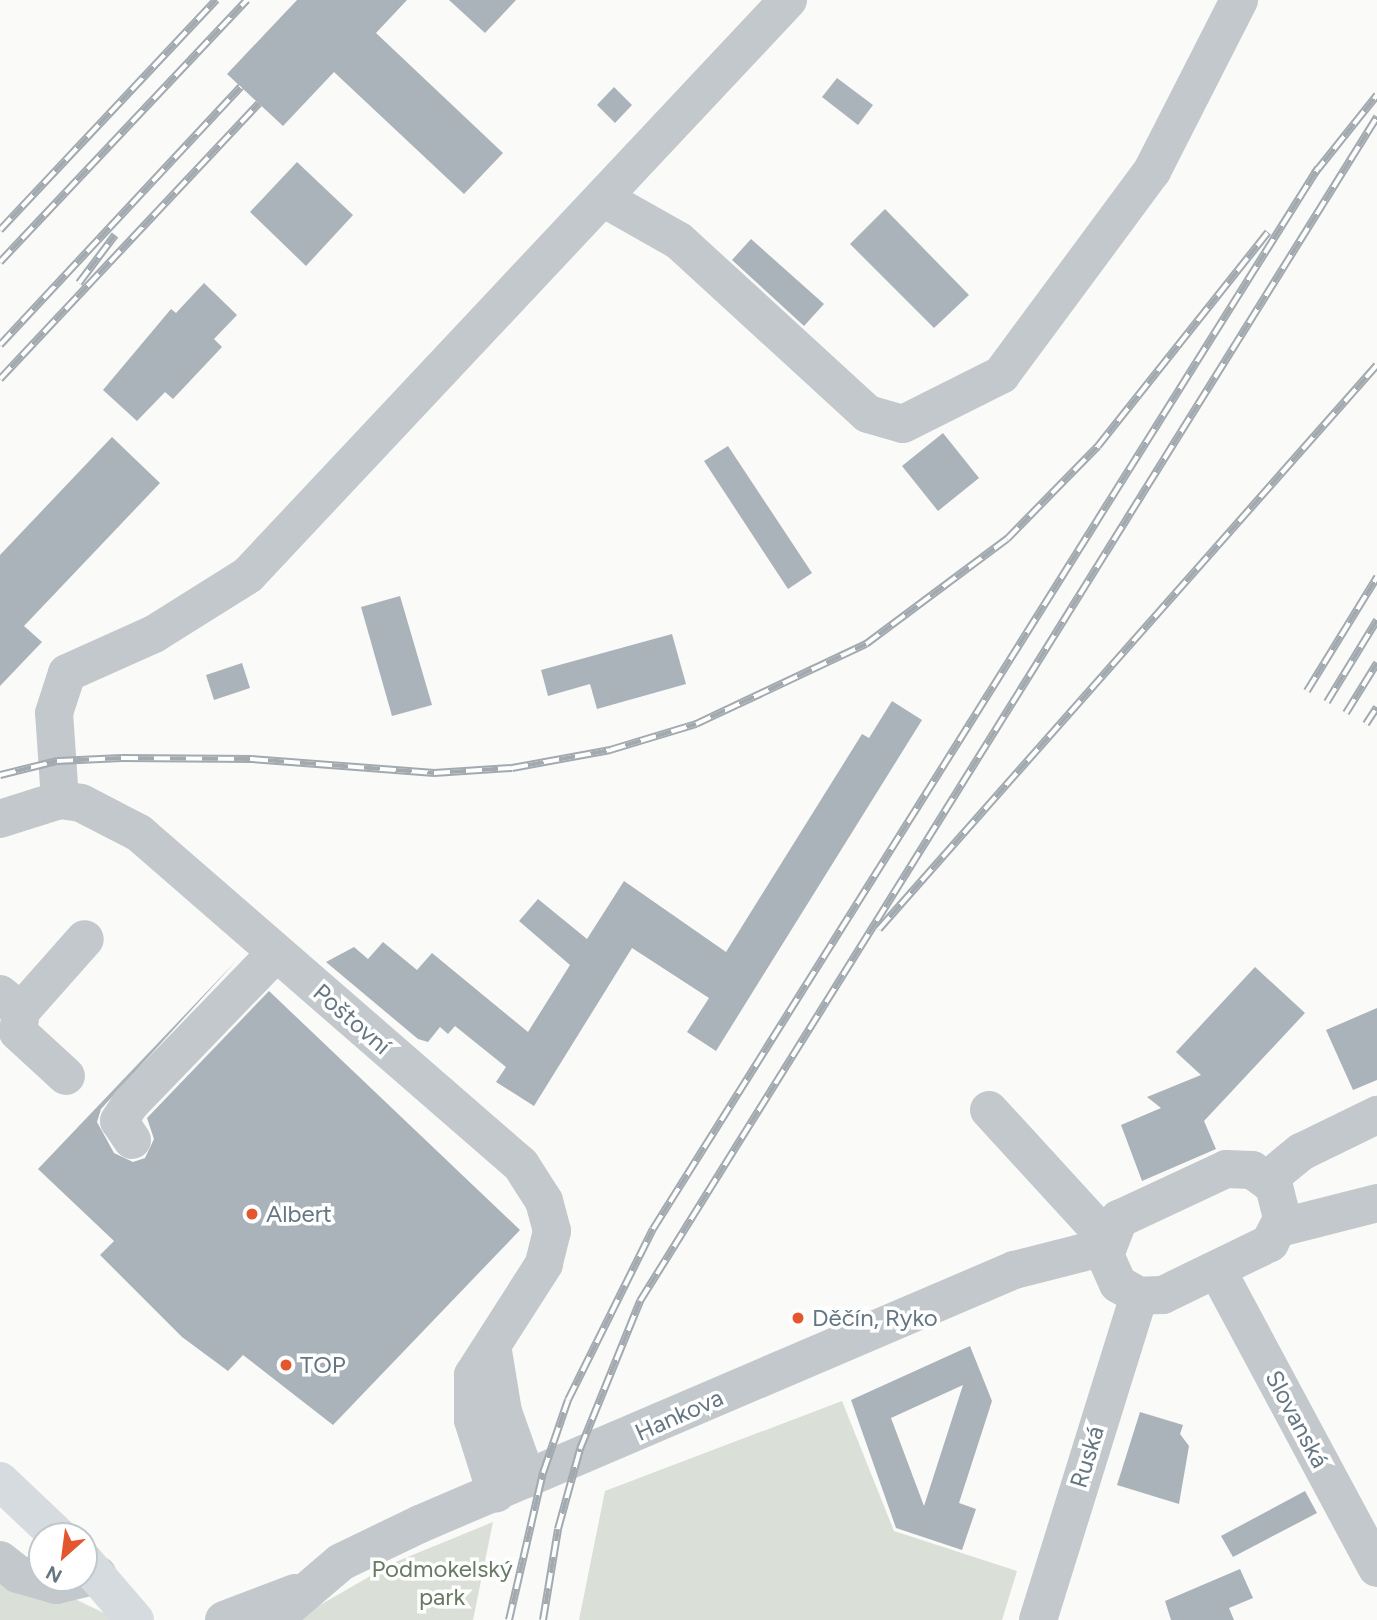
<!DOCTYPE html>
<html>
<head>
<meta charset="utf-8">
<style>
	body { margin:0 }
	#map { position:relative; width:1377px; height:1620px; overflow:hidden; background:#fafaf8; font-family:Figtree,sans-serif }
	div>[style] { position:absolute }
	.green>* { inset:0; background:#dadfd7 }
	.building>* { inset:0; background:#aab3b9 }
	.minor>* { height:38px; margin:-19px; padding:0 19px; transform-origin:19px; border-radius:19px; background:#c3c8cc }
	.major>* { height:38px; margin:-19px; padding:0 19px; transform-origin:19px; border-radius:19px; background:#d6dbdf }
	.rail>* { height:8px; margin-top:-4px; transform-origin:0; background:repeating-linear-gradient(90deg,#fff 0 16px,#a2aab0 0 32px); box-sizing:border-box; border-block:2px solid #a2aab0 }
	.dots>* { width:19px; height:19px; translate:-50% -50%; box-sizing:border-box; border:4px solid #fff; border-radius:50% }
	span { translate:-50% -50%; white-space:nowrap; text-align:center; line-height:1.15; -webkit-text-stroke:7px #fff; paint-order:stroke }
	.street-label { font-size:24px; color:#657683 }
	.poi-label { font-size:24px; color:#657683 }
	.left { translate:0 -50%; text-align:left }
	.park-label { font-size:24px; color:#687a64 }
	.north { position:absolute; left:28px; top:1522px; width:70px; height:70px; box-sizing:border-box; background:#fff; border:2px solid #c1c8cd; border-radius:50%; rotate:208deg; font-size:19px; font-weight:700; line-height:28px; text-align:center; color:#657683 }
	.north::after { content:''; display:block; margin:auto; width:24px; height:32px; background:#e4572e; clip-path:polygon(50% 0,100% 100%,50% 72%,0 100%) }
</style>
</head>
<body>
<div id="map">
	<div class="green">
		<div style="clip-path:polygon(842px 1401px,894px 1531px,1017px 1571px,1002px 1620px,579px 1620px,605px 1491px)"></div>
		<div style="clip-path:polygon(493px 1522px,473px 1620px,294px 1620px,393px 1563px)"></div>
		<div style="clip-path:polygon(9px 1567px,110px 1616px,112px 1620px,0 1620px,0 1576px)"></div>
	</div>
	<div class="building">
		<div style="clip-path:polygon(297px 0,407px 0,376px 33px,503px 153px,464px 194px,334px 72px,283px 126px,227px 74px)"></div>
		<div style="clip-path:polygon(449px 0,516px 0,485px 33px)"></div>
		<div style="clip-path:polygon(837px 78px,873px 105px,858px 125px,822px 97px)"></div>
		<div style="clip-path:polygon(614px 87px,632px 105px,615px 123px,597px 105px)"></div>
		<div style="clip-path:polygon(297px 162px,353px 215px,306px 266px,250px 212px)"></div>
		<div style="clip-path:polygon(885px 209px,969px 295px,934px 328px,850px 244px)"></div>
		<div style="clip-path:polygon(751px 239px,824px 304px,804px 326px,732px 260px)"></div>
		<div style="clip-path:polygon(204px 283px,237px 315px,214px 339px,222px 347px,173px 399px,165px 392px,137px 421px,103px 390px,171px 309px,176px 313px)"></div>
		<div style="clip-path:polygon(943px 433px,979px 478px,938px 511px,902px 466px)"></div>
		<div style="clip-path:polygon(112px 437px,160px 483px,24px 626px,42px 642px,0 686px,0 555px)"></div>
		<div style="clip-path:polygon(728px 446px,812px 573px,788px 589px,704px 461px)"></div>
		<div style="clip-path:polygon(400px 596px,432px 705px,392px 716px,361px 607px)"></div>
		<div style="clip-path:polygon(672px 634px,686px 684px,597px 709px,590px 684px,548px 696px,541px 670px)"></div>
		<div style="clip-path:polygon(242px 663px,250px 688px,214px 700px,206px 675px)"></div>
		<div style="clip-path:polygon(892px 701px,922px 720px,716px 1051px,687px 1032px,709px 998px,632px 948px,534px 1106px,496px 1082px,506px 1067px,455px 1026px,448px 1034px,440px 1027px,428px 1042px,418px 1039px,326px 962px,354px 947px,368px 959px,383px 942px,417px 970px,432px 953px,528px 1032px,570px 965px,519px 921px,538px 899px,587px 939px,624px 881px,726px 952px,862px 734px,869px 738px)"></div>
		<div style="clip-path:polygon(237px 960px,101px 1109px,97px 1122px,114px 1153px,133px 1162px,145px 1158px,154px 1139px,147px 1118px,269px 991px,520px 1230px,333px 1425px,243px 1355px,228px 1371px,182px 1337px,100px 1255px,114px 1241px,38px 1169px)"></div>
		<div style="clip-path:polygon(1255px 967px,1305px 1013px,1204px 1121px,1216px 1149px,1142px 1181px,1121px 1125px,1161px 1108px,1147px 1097px,1201px 1075px,1176px 1052px)"></div>
		<div style="clip-path:polygon(1377px 1008px,1377px 1080px,1353px 1090px,1326px 1030px)"></div>
		<div style="clip-path:polygon(evenodd,970px 1346px,992px 1401px,959px 1503px,976px 1509px,962px 1550px,896px 1528px,851px 1400px,970px 1346px,963px 1385px,924px 1506px,891px 1418px,963px 1385px)"></div>
		<div style="clip-path:polygon(1140px 1412px,1183px 1425px,1180px 1434px,1189px 1446px,1179px 1504px,1117px 1485px)"></div>
		<div style="clip-path:polygon(1305px 1491px,1317px 1513px,1233px 1557px,1221px 1536px)"></div>
		<div style="clip-path:polygon(1240px 1569px,1253px 1598px,1229px 1608px,1234px 1620px,1171px 1620px,1165px 1601px)"></div>
	</div>
	<div class="minor">
		<div style="left:603px;top:198px;width:87px;rotate:29.5deg"></div>
		<div style="left:679px;top:241px;width:256px;rotate:42.5deg"></div>
		<div style="left:868px;top:414px;width:36px;rotate:16deg"></div>
		<div style="left:903px;top:424px;width:110px;rotate:-26.6deg"></div>
		<div style="left:1001px;top:375px;width:254px;rotate:-53.5deg"></div>
		<div style="left:1152px;top:171px;width:192px;rotate:-63deg"></div>
		<div style="left:60px;top:800px;width:87px;rotate:-93.9deg"></div>
		<div style="left:54px;top:713px;width:42px;rotate:-72deg"></div>
		<div style="left:67px;top:673px;width:95px;rotate:-24.1deg"></div>
		<div style="left:154px;top:634px;width:111px;rotate:-32.1deg"></div>
		<div style="left:248px;top:575px;width:789px;rotate:-46.8deg"></div>
		<div style="left:0;top:819px;width:63px;rotate:-17.6deg"></div>
		<div style="left:60px;top:800px;width:21px;rotate:8deg"></div>
		<div style="left:81px;top:803px;width:65px;rotate:27.3deg"></div>
		<div style="left:139px;top:833px;width:506px;rotate:40.99deg"></div>
		<div style="left:521px;top:1165px;width:43px;rotate:57.4deg"></div>
		<div style="left:544px;top:1201px;width:31px;rotate:75deg"></div>
		<div style="left:552px;top:1231px;width:34px;rotate:104deg"></div>
		<div style="left:544px;top:1264px;width:132px;rotate:122.6deg"></div>
		<div style="left:473px;top:1375px;width:45px;rotate:90deg"></div>
		<div style="left:473px;top:1420px;width:77px;rotate:72.5deg"></div>
		<div style="left:0;top:994px;width:27px;rotate:39deg"></div>
		<div style="left:21px;top:1011px;width:96px;rotate:-48.4deg"></div>
		<div style="left:21px;top:1011px;width:21px;rotate:98deg"></div>
		<div style="left:18px;top:1032px;width:65px;rotate:42.5deg"></div>
		<div style="left:989px;top:1110px;width:175px;rotate:47.5deg"></div>
		<div style="left:132px;top:1140px;width:23px;rotate:-124deg"></div>
		<div style="left:119px;top:1121px;width:20px;rotate:-57deg"></div>
		<div style="left:130px;top:1104px;width:210px;rotate:-46deg"></div>
		<div style="left:1226px;top:1169px;width:26px;rotate:2deg"></div>
		<div style="left:1252px;top:1170px;width:27px;rotate:36deg"></div>
		<div style="left:1274px;top:1186px;width:34px;rotate:76deg"></div>
		<div style="left:1282px;top:1219px;width:27px;rotate:117deg"></div>
		<div style="left:1270px;top:1243px;width:119px;rotate:154.1deg"></div>
		<div style="left:1163px;top:1295px;width:24px;rotate:178deg"></div>
		<div style="left:1139px;top:1296px;width:24px;rotate:-150deg"></div>
		<div style="left:1118px;top:1284px;width:32px;rotate:-114deg"></div>
		<div style="left:1105px;top:1255px;width:39px;rotate:-69deg"></div>
		<div style="left:1119px;top:1219px;width:118px;rotate:-25deg"></div>
		<div style="left:1268px;top:1179px;width:43px;rotate:-39.3deg"></div>
		<div style="left:1301px;top:1152px;width:85px;rotate:-26deg"></div>
		<div style="left:1279px;top:1228px;width:101px;rotate:-14.3deg"></div>
		<div style="left:1217px;top:1270px;width:338px;rotate:61.8deg"></div>
		<div style="left:493px;top:1351px;width:62px;rotate:80.7deg"></div>
		<div style="left:503px;top:1412px;width:71px;rotate:70.3deg"></div>
		<div style="left:0;top:1560px;width:23px;rotate:38deg"></div>
		<div style="left:18px;top:1574px;width:40px;rotate:16deg"></div>
		<div style="left:56px;top:1585px;width:43px;rotate:-13.4deg"></div>
		<div style="left:224px;top:1620px;width:76px;rotate:-20.8deg"></div>
		<div style="left:273px;top:1620px;width:89px;rotate:-40.5deg"></div>
		<div style="left:341px;top:1562px;width:88px;rotate:-25.7deg"></div>
		<div style="left:420px;top:1524px;width:646px;rotate:-23.15deg"></div>
		<div style="left:1014px;top:1270px;width:94px;rotate:-14.2deg"></div>
		<div style="left:1038px;top:1620px;width:339px;rotate:-72.7deg"></div>
	</div>
	<div class="major">
		<div style="left:0;top:1481px;width:80px;rotate:43.5deg"></div>
		<div style="left:84px;top:1561px;width:78px;rotate:49.2deg"></div>
	</div>
	<div class="rail">
		<div style="left:1314px;top:174px;width:101px;rotate:-51.4deg"></div>
		<div style="left:0;top:230px;width:316px;rotate:-46.8deg"></div>
		<div style="left:0;top:262px;width:360px;rotate:-46.7deg"></div>
		<div style="left:79px;top:283px;width:60px;rotate:-53.1deg"></div>
		<div style="left:0;top:345px;width:353px;rotate:-47deg"></div>
		<div style="left:0;top:379px;width:378px;rotate:-46.8deg"></div>
		<div style="left:1307px;top:691px;width:134px;rotate:-58.4deg"></div>
		<div style="left:1327px;top:702px;width:96px;rotate:-58.6deg"></div>
		<div style="left:1346px;top:713px;width:59px;rotate:-58.2deg"></div>
		<div style="left:1366px;top:724px;width:20px;rotate:-57deg"></div>
		<div style="left:0;top:775px;width:59px;rotate:-13.8deg"></div>
		<div style="left:57px;top:761px;width:65px;rotate:-2.6deg"></div>
		<div style="left:122px;top:758px;width:130px;rotate:0.4deg"></div>
		<div style="left:252px;top:759px;width:183px;rotate:4.4deg"></div>
		<div style="left:434px;top:773px;width:78px;rotate:-3.7deg"></div>
		<div style="left:512px;top:768px;width:100px;rotate:-10.4deg"></div>
		<div style="left:610px;top:750px;width:90px;rotate:-16.8deg"></div>
		<div style="left:696px;top:724px;width:188px;rotate:-25.2deg"></div>
		<div style="left:866px;top:644px;width:176px;rotate:-36.7deg"></div>
		<div style="left:1007px;top:539px;width:130px;rotate:-45.6deg"></div>
		<div style="left:1098px;top:446px;width:273px;rotate:-51.5deg"></div>
		<div style="left:879px;top:929px;width:752px;rotate:-48.56deg"></div>
		<div style="left:509px;top:1620px;width:151px;rotate:-77deg"></div>
		<div style="left:543px;top:1473px;width:77px;rotate:-71.1deg"></div>
		<div style="left:568px;top:1400px;width:191px;rotate:-63.6deg"></div>
		<div style="left:653px;top:1229px;width:1252px;rotate:-57.92deg"></div>
		<div style="left:543px;top:1620px;width:92px;rotate:-80.6deg"></div>
		<div style="left:558px;top:1529px;width:83px;rotate:-74.6deg"></div>
		<div style="left:580px;top:1449px;width:160px;rotate:-67.9deg"></div>
		<div style="left:640px;top:1301px;width:1395px;rotate:-58.1deg"></div>
	</div>
	<div class="dots">
		<div style="left:252px;top:1214px;background:#e4572e"></div>
		<div style="left:798px;top:1318px;background:#e4572e"></div>
		<div style="left:286px;top:1365px;background:#e4572e"></div>
	</div>
	<div class="street-label">
		<span style="left:352px;top:1019px;rotate:41deg">Poštovní</span>
		<span style="left:679px;top:1415px;rotate:-24deg">Hankova</span>
		<span style="left:1297px;top:1419px;rotate:62deg">Slovanská</span>
		<span style="left:1087px;top:1457px;rotate:-73deg">Ruská</span>
	</div>
	<div class="poi-label">
		<span class="left" style="left:266px;top:1214px">Albert</span>
		<span class="left" style="left:812px;top:1318px">Děčín, Ryko</span>
		<span class="left" style="left:300px;top:1365px">TOP</span>
	</div>
	<div class="park-label">
		<span style="left:442px;top:1583px">Podmokelský<br>park</span>
	</div>
	<div class="north">N</div>
</div>
</body>
</html>
